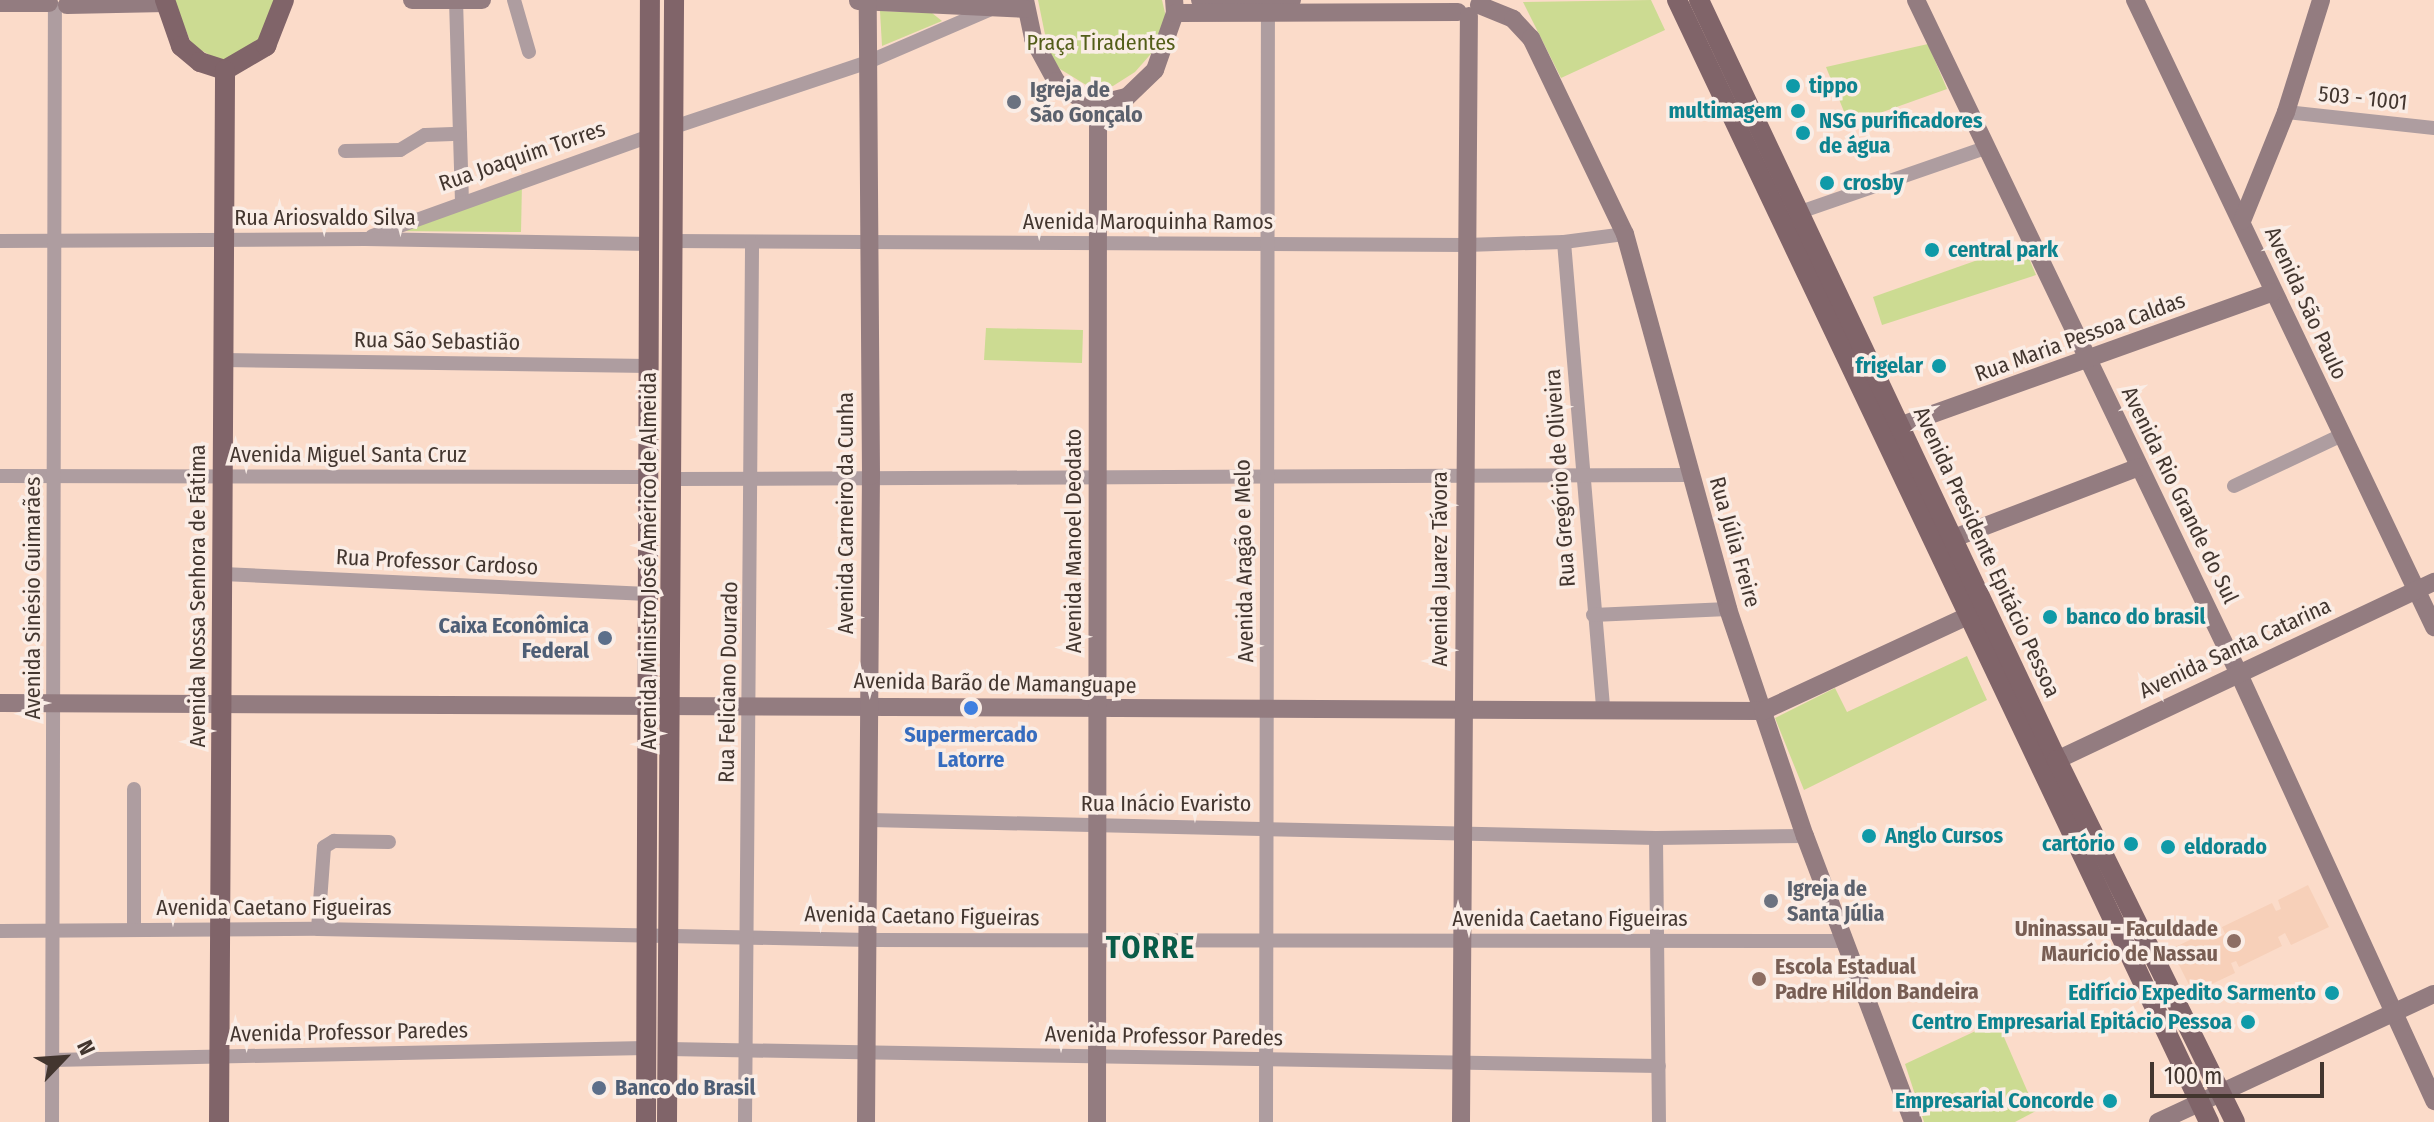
<!DOCTYPE html>
<html>
<head>
<meta charset="utf-8">
<style>
	body { margin:0 }
	#map { position:relative; width:2434px; height:1122px; overflow:hidden; background:#fbdbc9; font-family:"Fira Sans Condensed",sans-serif }
	div>[style] { position:absolute }
	.built>* { inset:0; background:#f7d0b9 }
	.green>* { inset:0; background:#ccdb92 }
	.street>* { height:14px; margin:-7px; padding:0 7px; transform-origin:7px; border-radius:7px; background:#ae9da0 }
	.secondary>* { height:18px; margin:-9px; padding:0 9px; transform-origin:9px; border-radius:9px; background:#937c80 }
	.primary>* { height:20px; margin:-10px; padding:0 10px; transform-origin:10px; border-radius:10px; background:#806469 }
	.dots>* { width:22px; height:22px; translate:-50% -50%; box-sizing:border-box; border:4px solid #faede6; border-radius:50% }
	span { translate:-50% -50%; white-space:nowrap; text-align:center; line-height:1.15; -webkit-text-stroke:7px #faede6; paint-order:stroke }
	.park-label { font-size:22px; color:#535e19 }
	.culture-label { font-size:22px; color:#0d838f; font-weight:700 }
	.left { translate:0 -50%; text-align:left }
	.right { translate:-100% -50%; text-align:right }
	.worship-label { font-size:22px; color:#5b616d; font-weight:700 }
	.street-label { font-size:22px; color:#43362f }
	.service-label { font-size:22px; color:#4e5e75; font-weight:700 }
	.shop-label { font-size:22px; color:#366cbe; font-weight:700 }
	.education-label { font-size:22px; color:#785e54; font-weight:700 }
	.district-label { font-size:30px; color:#095c48; font-weight:700; letter-spacing:2px }
	.north { position:absolute; left:24px; top:1018px; width:80px; height:80px; -webkit-text-stroke:6px #faede6; paint-order:stroke; rotate:65deg; font-size:22px; font-weight:700; line-height:32px; text-align:center; color:#43362f }
	.north::after { content:''; display:block; margin:auto; width:28px; height:36px; background:#43362f; clip-path:polygon(50% 0,100% 100%,50% 72%,0 100%) }
	.scale { position:absolute; left:2150px; top:1062px; width:174px; height:36px; box-sizing:border-box; border:4px solid #43362f; border-top:0; padding-left:10px; font-size:24px; line-height:28px; white-space:nowrap; color:#43362f; -webkit-text-stroke:6px #faede6; paint-order:stroke }
</style>
</head>
<body>
<div id="map">
	<div class="built">
		<div style="clip-path:polygon(2308px 885px,2329px 927px,2291px 945px,2285px 933px,2278px 937px,2282px 946px,2239px 967px,2236px 961px,2231px 963px,2235px 973px,2193px 993px,2171px 949px,2215px 928px,2220px 937px,2225px 934px,2222px 927px,2272px 903px,2276px 911px,2281px 909px,2278px 900px)"></div>
	</div>
	<div class="green">
		<div style="clip-path:polygon(173px 0,276px 0,275px 13px,247px 57px,220px 61px,192px 45px)"></div>
		<div style="clip-path:polygon(1038px 0,1162px 0,1166px 17px,1157px 47px,1135px 72px,1113px 86px,1091px 88px,1060px 69px,1049px 54px)"></div>
		<div style="clip-path:polygon(1651px 0,1665px 30px,1561px 78px,1523px 2px)"></div>
		<div style="clip-path:polygon(880px 11px,932px 13px,942px 21px,882px 46px)"></div>
		<div style="clip-path:polygon(1928px 44px,1947px 89px,1849px 124px,1826px 67px)"></div>
		<div style="clip-path:polygon(522px 183px,521px 232px,391px 231px)"></div>
		<div style="clip-path:polygon(2023px 244px,2036px 275px,1882px 325px,1873px 297px)"></div>
		<div style="clip-path:polygon(986px 328px,1083px 330px,1082px 363px,984px 360px)"></div>
		<div style="clip-path:polygon(1967px 656px,1987px 700px,1804px 790px,1775px 718px,1835px 688px,1847px 712px)"></div>
		<div style="clip-path:polygon(1997px 1021px,2036px 1111px,2015px 1122px,1924px 1122px,1905px 1064px)"></div>
	</div>
	<div class="street">
		<div style="left:456px;top:0;width:199px;rotate:88.3deg"></div>
		<div style="left:514px;top:0;width:54px;rotate:73.9deg"></div>
		<div style="left:2286px;top:112px;width:149px;rotate:6.2deg"></div>
		<div style="left:671px;top:128px;width:208px;rotate:-18.5deg"></div>
		<div style="left:868px;top:62px;width:132px;rotate:-23.3deg"></div>
		<div style="left:345px;top:151px;width:55px;rotate:-1deg"></div>
		<div style="left:400px;top:150px;width:29px;rotate:-31deg"></div>
		<div style="left:425px;top:135px;width:35px;rotate:-2deg"></div>
		<div style="left:1803px;top:211px;width:193px;rotate:-19.1deg"></div>
		<div style="left:372px;top:236px;width:295px;rotate:-19.8deg"></div>
		<div style="left:0;top:241px;width:365px;rotate:-0.3deg"></div>
		<div style="left:365px;top:239px;width:285px;rotate:1deg"></div>
		<div style="left:671px;top:241px;width:795px;rotate:0.29deg"></div>
		<div style="left:1466px;top:245px;width:98px;rotate:-1.8deg"></div>
		<div style="left:1564px;top:242px;width:62px;rotate:-7.5deg"></div>
		<div style="left:1564px;top:242px;width:471px;rotate:85.2deg"></div>
		<div style="left:224px;top:360px;width:425px;rotate:0.8deg"></div>
		<div style="left:0;top:476px;width:649px;rotate:0.09deg"></div>
		<div style="left:675px;top:479px;width:1015px;rotate:-0.23deg"></div>
		<div style="left:2234px;top:486px;width:119px;rotate:-25.3deg"></div>
		<div style="left:223px;top:574px;width:425px;rotate:2.7deg"></div>
		<div style="left:1593px;top:615px;width:135px;rotate:-2.5deg"></div>
		<div style="left:134px;top:789px;width:141px;rotate:90deg"></div>
		<div style="left:870px;top:820px;width:786px;rotate:1.31deg"></div>
		<div style="left:1656px;top:838px;width:149px;rotate:-0.8deg"></div>
		<div style="left:1656px;top:838px;width:284px;rotate:89.4deg"></div>
		<div style="left:318px;top:929px;width:82px;rotate:-85.8deg"></div>
		<div style="left:324px;top:847px;width:12px;rotate:-31deg"></div>
		<div style="left:334px;top:841px;width:55px;rotate:1deg"></div>
		<div style="left:0;top:931px;width:318px;rotate:-0.4deg"></div>
		<div style="left:318px;top:929px;width:551px;rotate:1.14deg"></div>
		<div style="left:869px;top:940px;width:975px;rotate:0.06deg"></div>
		<div style="left:668px;top:1049px;width:991px;rotate:0.98deg"></div>
		<div style="left:52px;top:1060px;width:594px;rotate:-1.16deg"></div>
		<div style="left:52px;top:1122px;width:1114px;rotate:-89.85deg"></div>
		<div style="left:745px;top:1122px;width:879px;rotate:-89.54deg"></div>
		<div style="left:1266px;top:1122px;width:1117px;rotate:-89.9deg"></div>
	</div>
	<div class="secondary">
		<div style="left:412px;top:0;width:70px"></div>
		<div style="left:1025px;top:0;width:40px;rotate:78deg"></div>
		<div style="left:1033px;top:39px;width:48px;rotate:61.3deg"></div>
		<div style="left:1056px;top:81px;width:16px;rotate:45deg"></div>
		<div style="left:1067px;top:92px;width:33px;rotate:21deg"></div>
		<div style="left:1098px;top:104px;width:30px;rotate:-14deg"></div>
		<div style="left:1127px;top:97px;width:39px;rotate:-44deg"></div>
		<div style="left:1155px;top:70px;width:60px;rotate:-70.7deg"></div>
		<div style="left:1175px;top:13px;width:13px;rotate:-94deg"></div>
		<div style="left:1200px;top:0;width:92px"></div>
		<div style="left:1916px;top:0;width:745px;rotate:64.4deg"></div>
		<div style="left:2238px;top:672px;width:472px;rotate:65.4deg"></div>
		<div style="left:2135px;top:0;width:695px;rotate:64.5deg"></div>
		<div style="left:858px;top:1px;width:167px;rotate:2.7deg"></div>
		<div style="left:0;top:3px;width:49px"></div>
		<div style="left:67px;top:5px;width:99px;rotate:-1.2deg"></div>
		<div style="left:1479px;top:5px;width:37px;rotate:22deg"></div>
		<div style="left:1513px;top:19px;width:26px;rotate:47deg"></div>
		<div style="left:1531px;top:38px;width:217px;rotate:64.4deg"></div>
		<div style="left:1625px;top:234px;width:389px;rotate:74.6deg"></div>
		<div style="left:1728px;top:609px;width:240px;rotate:71.3deg"></div>
		<div style="left:1805px;top:836px;width:306px;rotate:69.3deg"></div>
		<div style="left:1175px;top:13px;width:283px;rotate:-0.2deg"></div>
		<div style="left:2242px;top:221px;width:118px;rotate:-68deg"></div>
		<div style="left:2286px;top:112px;width:117px;rotate:-72.6deg"></div>
		<div style="left:1890px;top:434px;width:15px;rotate:-37deg"></div>
		<div style="left:1902px;top:425px;width:394px;rotate:-19.7deg"></div>
		<div style="left:1954px;top:538px;width:198px;rotate:-21deg"></div>
		<div style="left:0;top:703px;width:1763px;rotate:0.26deg"></div>
		<div style="left:1763px;top:711px;width:226px;rotate:-24.9deg"></div>
		<div style="left:2057px;top:760px;width:417px;rotate:-25.3deg"></div>
		<div style="left:866px;top:1122px;width:646px;rotate:-89.56deg"></div>
		<div style="left:871px;top:476px;width:476px;rotate:-90.4deg"></div>
		<div style="left:1097px;top:1122px;width:1018px;rotate:-89.94deg"></div>
		<div style="left:1461px;top:1122px;width:1106px;rotate:-89.59deg"></div>
		<div style="left:2158px;top:1122px;width:304px;rotate:-24.9deg"></div>
	</div>
	<div class="primary">
		<div style="left:165px;top:0;width:49px;rotate:70.8deg"></div>
		<div style="left:181px;top:46px;width:25px;rotate:40deg"></div>
		<div style="left:200px;top:62px;width:26px;rotate:18deg"></div>
		<div style="left:225px;top:70px;width:48px;rotate:-30.3deg"></div>
		<div style="left:266px;top:46px;width:49px;rotate:-68.6deg"></div>
		<div style="left:1677px;top:0;width:1242px;rotate:64.63deg"></div>
		<div style="left:1699px;top:0;width:840px;rotate:64.78deg"></div>
		<div style="left:2057px;top:760px;width:403px;rotate:63.8deg"></div>
		<div style="left:219px;top:1122px;width:1052px;rotate:-89.67deg"></div>
		<div style="left:646px;top:1122px;width:1122px;rotate:-89.8deg"></div>
		<div style="left:667px;top:1122px;width:1122px;rotate:-89.64deg"></div>
	</div>
	<div class="dots">
		<div style="left:1793px;top:86px;background:#0f9aa8"></div>
		<div style="left:1014px;top:102px;background:#6b7280"></div>
		<div style="left:1798px;top:111px;background:#0f9aa8"></div>
		<div style="left:1803px;top:133px;background:#0f9aa8"></div>
		<div style="left:1827px;top:183px;background:#0f9aa8"></div>
		<div style="left:1932px;top:250px;background:#0f9aa8"></div>
		<div style="left:1939px;top:366px;background:#0f9aa8"></div>
		<div style="left:2050px;top:617px;background:#0f9aa8"></div>
		<div style="left:605px;top:638px;background:#5c6f8a"></div>
		<div style="left:971px;top:708px;background:#3f7fe0"></div>
		<div style="left:1869px;top:836px;background:#0f9aa8"></div>
		<div style="left:2131px;top:844px;background:#0f9aa8"></div>
		<div style="left:2168px;top:847px;background:#0f9aa8"></div>
		<div style="left:1771px;top:901px;background:#6b7280"></div>
		<div style="left:2234px;top:941px;background:#8d6e63"></div>
		<div style="left:1759px;top:979px;background:#8d6e63"></div>
		<div style="left:2332px;top:993px;background:#0f9aa8"></div>
		<div style="left:2248px;top:1022px;background:#0f9aa8"></div>
		<div style="left:599px;top:1088px;background:#5c6f8a"></div>
		<div style="left:2110px;top:1101px;background:#0f9aa8"></div>
	</div>
	<div class="park-label">
		<span style="left:1101px;top:43px">Praça Tiradentes</span>
	</div>
	<div class="culture-label">
		<span class="left" style="left:1809px;top:86px">tippo</span>
		<span class="right" style="left:1782px;top:111px">multimagem</span>
		<span class="left" style="left:1819px;top:133px">NSG purificadores<br>de água</span>
		<span class="left" style="left:1843px;top:183px">crosby</span>
		<span class="left" style="left:1948px;top:250px">central park</span>
		<span class="right" style="left:1923px;top:366px">frigelar</span>
		<span class="left" style="left:2066px;top:617px">banco do brasil</span>
		<span class="left" style="left:1885px;top:836px">Anglo Cursos</span>
		<span class="right" style="left:2115px;top:844px">cartório</span>
		<span class="left" style="left:2184px;top:847px">eldorado</span>
		<span class="right" style="left:2316px;top:993px">Edifício Expedito Sarmento</span>
		<span class="right" style="left:2232px;top:1022px">Centro Empresarial Epitácio Pessoa</span>
		<span class="right" style="left:2094px;top:1101px">Empresarial Concorde</span>
	</div>
	<div class="worship-label">
		<span class="left" style="left:1030px;top:102px">Igreja de<br>São Gonçalo</span>
		<span class="left" style="left:1787px;top:901px">Igreja de<br>Santa Júlia</span>
	</div>
	<div class="street-label">
		<span style="left:2363px;top:98px;rotate:6deg">503 - 1001</span>
		<span style="left:522px;top:156px;rotate:-19deg">Rua Joaquim Torres</span>
		<span style="left:325px;top:218px">Rua Ariosvaldo Silva</span>
		<span style="left:1148px;top:222px">Avenida Maroquinha Ramos</span>
		<span style="left:2306px;top:303px;rotate:65deg">Avenida São Paulo</span>
		<span style="left:2080px;top:337px;rotate:-20deg">Rua Maria Pessoa Caldas</span>
		<span style="left:437px;top:341px;rotate:1deg">Rua São Sebastião</span>
		<span style="left:348px;top:455px">Avenida Miguel Santa Cruz</span>
		<span style="left:1560px;top:478px;rotate:-94deg">Rua Gregório de Oliveira</span>
		<span style="left:2180px;top:495px;rotate:64deg">Avenida Rio Grande do Sul</span>
		<span style="left:846px;top:513px;rotate:-90deg">Avenida Carneiro da Cunha</span>
		<span style="left:1074px;top:541px;rotate:-90deg">Avenida Manoel Deodato</span>
		<span style="left:1735px;top:542px;rotate:74deg">Rua Júlia Freire</span>
		<span style="left:1987px;top:552px;rotate:65deg">Avenida Presidente Epitácio Pessoa</span>
		<span style="left:649px;top:561px;rotate:-90deg">Avenida Ministro José Américo de Almeida</span>
		<span style="left:1244px;top:561px;rotate:-91deg">Avenida Aragão e Melo</span>
		<span style="left:437px;top:562px;rotate:3deg">Rua Professor Cardoso</span>
		<span style="left:1440px;top:569px;rotate:-90deg">Avenida Juarez Távora</span>
		<span style="left:198px;top:596px;rotate:-90deg">Avenida Nossa Senhora de Fátima</span>
		<span style="left:33px;top:598px;rotate:-90deg">Avenida Sinésio Guimarães</span>
		<span style="left:2235px;top:648px;rotate:-25deg">Avenida Santa Catarina</span>
		<span style="left:728px;top:682px;rotate:-89deg">Rua Feliciano Dourado</span>
		<span style="left:995px;top:683px;rotate:1deg">Avenida Barão de Mamanguape</span>
		<span style="left:1166px;top:804px">Rua Inácio Evaristo</span>
		<span style="left:274px;top:908px">Avenida Caetano Figueiras</span>
		<span style="left:922px;top:916px;rotate:1deg">Avenida Caetano Figueiras</span>
		<span style="left:1570px;top:919px">Avenida Caetano Figueiras</span>
		<span style="left:349px;top:1032px;rotate:-1deg">Avenida Professor Paredes</span>
		<span style="left:1164px;top:1036px;rotate:1deg">Avenida Professor Paredes</span>
	</div>
	<div class="service-label">
		<span class="right" style="left:589px;top:638px">Caixa Econômica<br>Federal</span>
		<span class="left" style="left:615px;top:1088px">Banco do Brasil</span>
	</div>
	<div class="shop-label">
		<span style="left:971px;top:747px">Supermercado<br>Latorre</span>
	</div>
	<div class="education-label">
		<span class="right" style="left:2218px;top:941px">Uninassau - Faculdade<br>Maurício de Nassau</span>
		<span class="left" style="left:1775px;top:979px">Escola Estadual<br>Padre Hildon Bandeira</span>
	</div>
	<div class="district-label">
		<span style="left:1151px;top:948px">TORRE</span>
	</div>
	<div class="north">N</div>
	<div class="scale">100 m</div>
</div>
</body>
</html>
